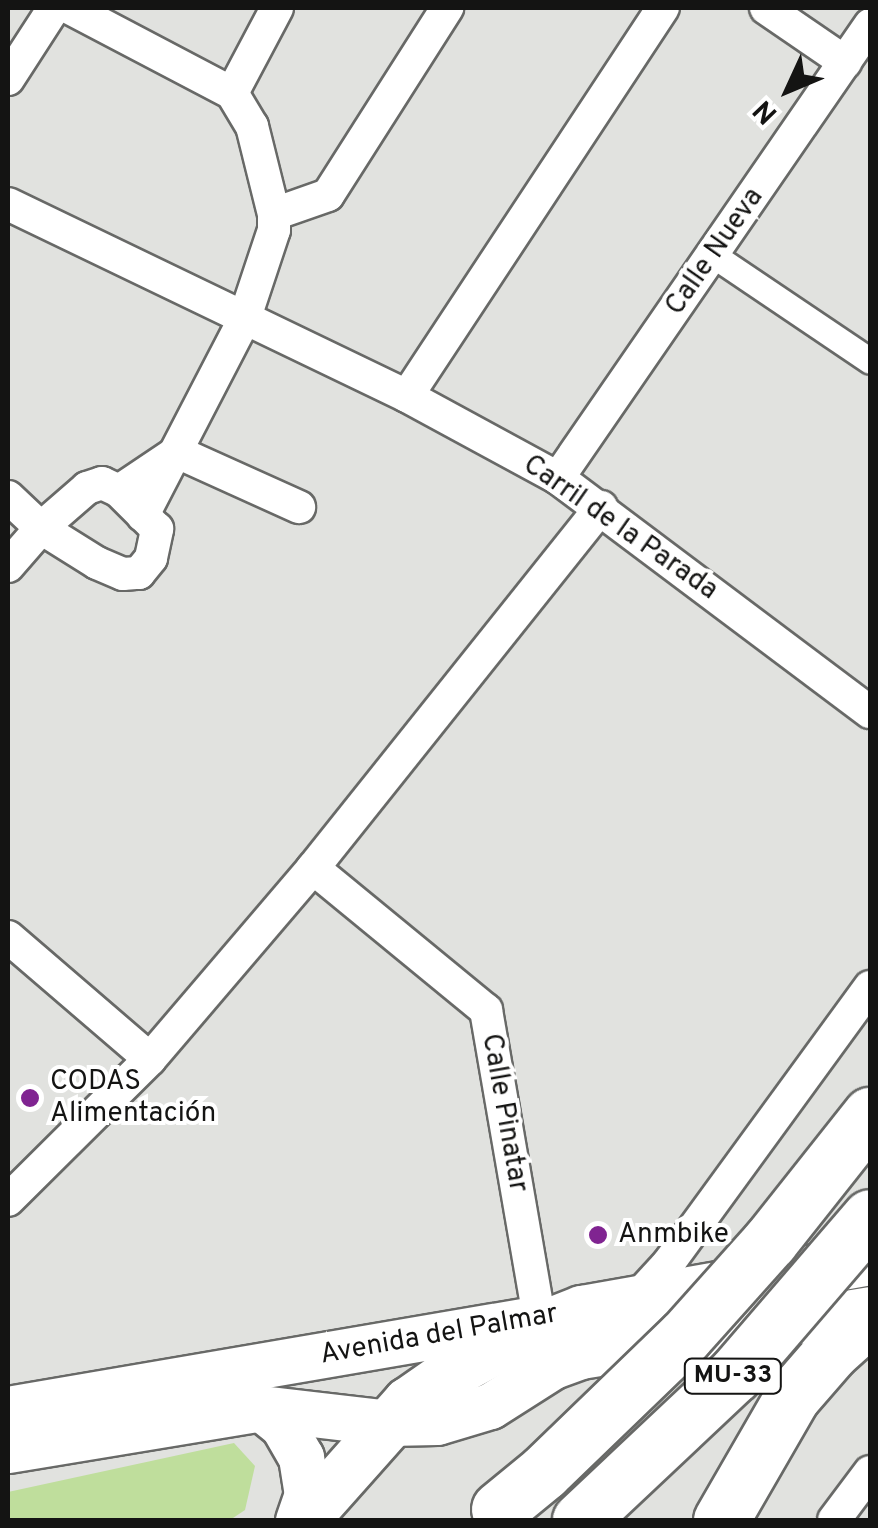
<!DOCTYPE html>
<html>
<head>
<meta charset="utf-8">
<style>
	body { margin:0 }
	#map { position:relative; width:878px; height:1528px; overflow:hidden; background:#e1e2df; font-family:Overpass,sans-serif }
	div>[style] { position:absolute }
	.green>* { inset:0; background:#bfde9c }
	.roads { filter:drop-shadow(2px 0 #686967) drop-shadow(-2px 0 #686967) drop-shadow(0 2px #686967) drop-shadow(0 -2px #686967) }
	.pedestrian>* { height:25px; margin:-12.5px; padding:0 12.5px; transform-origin:12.5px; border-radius:12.5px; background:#fff }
	.minor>* { height:32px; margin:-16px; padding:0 16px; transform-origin:16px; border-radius:16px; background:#fff }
	.secondary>* { height:45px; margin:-22.5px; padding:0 22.5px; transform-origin:22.5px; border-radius:22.5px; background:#fff }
	.primary>* { height:50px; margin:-25px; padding:0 25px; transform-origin:25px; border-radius:25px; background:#fff }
	.motorway>* { height:55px; margin:-27.5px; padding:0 27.5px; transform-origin:27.5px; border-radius:27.5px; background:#fff }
	.bridges { filter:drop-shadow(2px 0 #686967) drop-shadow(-2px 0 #686967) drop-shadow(0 2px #686967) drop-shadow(0 -2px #686967) }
	.motorway-bridge>* { height:55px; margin:-27.5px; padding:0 27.5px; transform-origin:27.5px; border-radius:27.5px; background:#fff }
	.dots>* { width:28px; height:28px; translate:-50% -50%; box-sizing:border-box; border:5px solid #fff; border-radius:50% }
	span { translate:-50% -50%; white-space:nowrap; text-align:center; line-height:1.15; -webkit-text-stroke:8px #fff; paint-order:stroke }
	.shield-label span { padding:2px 8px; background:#fff; border:2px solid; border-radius:8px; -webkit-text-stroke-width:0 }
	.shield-label { font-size:25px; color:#141413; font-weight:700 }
	.street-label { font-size:28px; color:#141413 }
	.poi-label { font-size:28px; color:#141413 }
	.left { translate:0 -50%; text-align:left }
	.frame { position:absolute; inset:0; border:10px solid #141413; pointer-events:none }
	.north { position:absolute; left:738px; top:40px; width:100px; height:100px; -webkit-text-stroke:8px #fff; paint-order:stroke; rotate:226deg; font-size:28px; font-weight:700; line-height:40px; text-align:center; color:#141413 }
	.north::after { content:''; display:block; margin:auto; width:35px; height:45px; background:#141413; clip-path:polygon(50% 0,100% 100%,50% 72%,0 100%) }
</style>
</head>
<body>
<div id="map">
	<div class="green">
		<div style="clip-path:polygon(234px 1443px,255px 1466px,245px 1510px,230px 1520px,8px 1520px,8px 1492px)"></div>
	</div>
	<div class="roads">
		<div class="pedestrian">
			<div style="left:713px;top:255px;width:189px;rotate:34deg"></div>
		</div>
		<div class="minor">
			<div style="left:70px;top:8px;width:183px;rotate:27.7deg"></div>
			<div style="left:232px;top:93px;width:39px;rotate:59deg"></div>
			<div style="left:252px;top:126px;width:91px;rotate:76deg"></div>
			<div style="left:274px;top:214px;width:16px;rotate:90deg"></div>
			<div style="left:274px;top:230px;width:95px;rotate:108.4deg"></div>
			<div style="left:244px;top:320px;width:220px;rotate:117.4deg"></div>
			<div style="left:766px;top:8px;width:96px;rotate:34.4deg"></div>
			<div style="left:8px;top:79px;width:85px;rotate:-57.1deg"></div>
			<div style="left:232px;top:93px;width:96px;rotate:-62.1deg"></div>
			<div style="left:8px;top:204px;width:443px;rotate:25.7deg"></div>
			<div style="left:407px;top:396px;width:172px;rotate:28.5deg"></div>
			<div style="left:558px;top:478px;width:390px;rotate:36.9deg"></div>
			<div style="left:274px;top:214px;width:57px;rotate:-19.4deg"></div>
			<div style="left:328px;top:195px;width:222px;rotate:-57.5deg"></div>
			<div style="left:407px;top:396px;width:465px;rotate:-56.6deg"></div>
			<div style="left:177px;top:452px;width:134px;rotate:24.3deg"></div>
			<div style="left:558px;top:478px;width:550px;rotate:-55.44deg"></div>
			<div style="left:8px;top:497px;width:45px;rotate:43.2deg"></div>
			<div style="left:41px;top:528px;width:66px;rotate:32deg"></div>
			<div style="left:97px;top:563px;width:28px;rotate:23deg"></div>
			<div style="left:123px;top:574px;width:16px;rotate:-4deg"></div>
			<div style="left:139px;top:573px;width:19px;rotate:-51deg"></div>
			<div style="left:151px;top:558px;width:30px;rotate:-78deg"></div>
			<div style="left:157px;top:529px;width:54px;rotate:-135deg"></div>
			<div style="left:8px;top:566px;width:50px;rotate:-49deg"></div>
			<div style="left:41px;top:528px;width:61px;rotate:-41deg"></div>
			<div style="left:87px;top:488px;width:16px;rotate:-18deg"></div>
			<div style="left:102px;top:483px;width:19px;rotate:25deg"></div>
			<div style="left:119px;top:491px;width:70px;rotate:-33.9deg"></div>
			<div style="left:313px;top:868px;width:224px;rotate:39.4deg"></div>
			<div style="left:486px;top:1010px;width:313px;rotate:80.2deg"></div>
			<div style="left:8px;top:937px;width:187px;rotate:40.7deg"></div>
			<div style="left:8px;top:1200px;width:200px;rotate:-44.8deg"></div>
			<div style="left:150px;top:1059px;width:251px;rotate:-49.5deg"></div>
			<div style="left:313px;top:868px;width:462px;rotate:-51.4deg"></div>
			<div style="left:633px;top:1302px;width:52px;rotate:-47.4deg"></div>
			<div style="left:668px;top:1264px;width:343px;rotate:-53.9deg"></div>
			<div style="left:834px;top:1520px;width:60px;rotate:-53.1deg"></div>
		</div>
		<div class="secondary">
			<div style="left:261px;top:1408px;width:28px;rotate:39deg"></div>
			<div style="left:283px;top:1426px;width:36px;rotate:60deg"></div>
			<div style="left:301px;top:1457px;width:37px;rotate:81deg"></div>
			<div style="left:307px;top:1494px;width:28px;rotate:109deg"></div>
			<div style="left:8px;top:1409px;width:540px;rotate:-9.71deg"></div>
			<div style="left:8px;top:1450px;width:256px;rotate:-9.4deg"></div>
			<div style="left:261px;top:1408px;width:128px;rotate:6.7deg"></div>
			<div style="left:388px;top:1423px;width:49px;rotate:-1.2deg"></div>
			<div style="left:437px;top:1422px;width:55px;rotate:-16.8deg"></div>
			<div style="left:490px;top:1406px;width:75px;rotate:-32.4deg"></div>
			<div style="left:553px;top:1366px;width:30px;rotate:-20deg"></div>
			<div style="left:581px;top:1356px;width:293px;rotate:-9.2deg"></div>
		</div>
		<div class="primary">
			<div style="left:304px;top:1520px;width:157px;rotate:-48.4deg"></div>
			<div style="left:408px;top:1403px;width:49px;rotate:-35deg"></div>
			<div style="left:448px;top:1375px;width:83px;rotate:-28.7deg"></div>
			<div style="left:521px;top:1335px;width:66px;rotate:-21.5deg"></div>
			<div style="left:582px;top:1311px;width:292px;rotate:-10deg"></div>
		</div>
		<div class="motorway">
			<div style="left:721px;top:1520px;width:142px;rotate:-60deg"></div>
			<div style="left:792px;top:1397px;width:60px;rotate:-49.1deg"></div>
			<div style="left:831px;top:1352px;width:52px;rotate:-41.9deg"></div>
		</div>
	</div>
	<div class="bridges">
		<div class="motorway-bridge">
			<div style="left:499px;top:1509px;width:58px;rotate:-39.4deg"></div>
			<div style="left:544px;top:1472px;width:196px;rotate:-44deg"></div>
			<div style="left:685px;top:1336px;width:127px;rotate:-48.2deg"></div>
			<div style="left:770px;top:1241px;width:161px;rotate:-51.6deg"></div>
			<div style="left:580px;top:1520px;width:212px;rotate:-43.3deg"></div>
			<div style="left:734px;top:1375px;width:208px;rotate:-49.3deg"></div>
		</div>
	</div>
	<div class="dots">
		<div style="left:30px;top:1098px;background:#802491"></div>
		<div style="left:598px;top:1235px;background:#802491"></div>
	</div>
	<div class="shield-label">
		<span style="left:733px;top:1376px">MU-33</span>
	</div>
	<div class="street-label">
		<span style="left:715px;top:252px;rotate:-55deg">Calle Nueva</span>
		<span style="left:620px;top:528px;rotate:35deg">Carril de la Parada</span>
		<span style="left:504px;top:1113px;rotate:80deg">Calle Pinatar</span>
		<span style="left:439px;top:1335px;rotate:-10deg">Avenida del Palmar</span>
	</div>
	<div class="poi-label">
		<span class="left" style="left:50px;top:1098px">CODAS<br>Alimentación</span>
		<span class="left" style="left:618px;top:1235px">Anmbike</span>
	</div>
	<div class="frame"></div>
	<div class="north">N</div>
</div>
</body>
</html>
